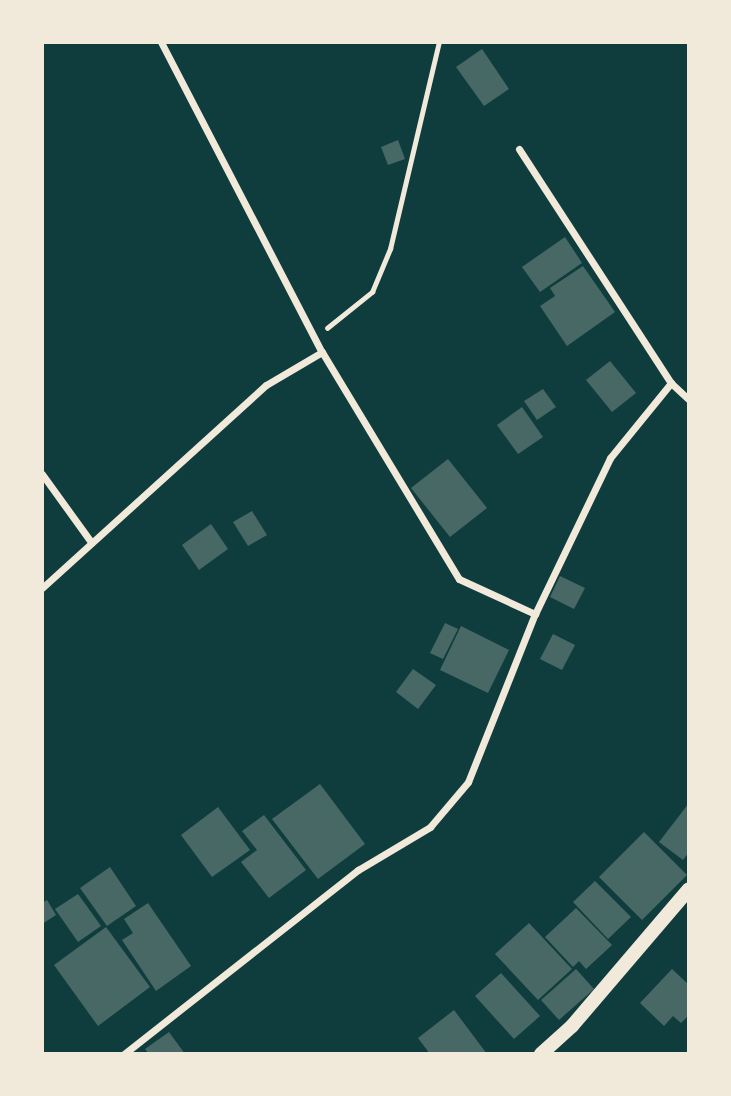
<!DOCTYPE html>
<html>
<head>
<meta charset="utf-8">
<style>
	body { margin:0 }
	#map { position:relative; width:731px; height:1096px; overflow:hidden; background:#0f3d3e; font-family:Signika,sans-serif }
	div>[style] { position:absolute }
	.building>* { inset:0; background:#486865 }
	.path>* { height:4.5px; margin:-2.25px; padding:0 2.25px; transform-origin:2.25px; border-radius:2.25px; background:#f1e9da }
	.minor>* { height:7px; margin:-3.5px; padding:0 3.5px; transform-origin:3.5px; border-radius:3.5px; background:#f1e9da }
	.secondary>* { height:14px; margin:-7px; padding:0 7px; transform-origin:7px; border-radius:7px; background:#f1e9da }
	span { translate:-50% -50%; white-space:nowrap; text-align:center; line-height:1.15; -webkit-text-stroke:5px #f1e9da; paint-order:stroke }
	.frame { position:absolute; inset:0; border:44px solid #f1e9da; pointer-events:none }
</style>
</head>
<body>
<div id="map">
	<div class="building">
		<div style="clip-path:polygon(482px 49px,509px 89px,484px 106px,456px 67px)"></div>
		<div style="clip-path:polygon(398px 140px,405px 159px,388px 165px,381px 147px)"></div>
		<div style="clip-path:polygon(565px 237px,582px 263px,540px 292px,522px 267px)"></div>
		<div style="clip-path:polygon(583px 266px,615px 312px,567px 346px,540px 306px,555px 296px,550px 288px)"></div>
		<div style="clip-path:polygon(610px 361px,636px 393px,612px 412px,586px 380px)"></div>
		<div style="clip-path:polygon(543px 389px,556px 407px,537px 420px,524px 401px)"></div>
		<div style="clip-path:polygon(522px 407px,543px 437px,518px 454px,497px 425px)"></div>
		<div style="clip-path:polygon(448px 459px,487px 508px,450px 537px,411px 488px)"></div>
		<div style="clip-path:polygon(252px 511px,267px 535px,248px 546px,233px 522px)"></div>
		<div style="clip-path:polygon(211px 524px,228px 549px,199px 570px,182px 545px)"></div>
		<div style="clip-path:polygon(560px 576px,585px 588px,574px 609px,550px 597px)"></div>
		<div style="clip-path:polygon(445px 623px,458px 629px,443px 659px,430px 653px)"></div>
		<div style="clip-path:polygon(461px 626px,509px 650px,488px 693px,440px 670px)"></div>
		<div style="clip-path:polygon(553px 634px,575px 645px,562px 670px,540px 659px)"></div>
		<div style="clip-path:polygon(413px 669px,436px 685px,418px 709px,396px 692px)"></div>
		<div style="clip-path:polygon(320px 784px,365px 844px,318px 879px,272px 819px)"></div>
		<div style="clip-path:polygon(689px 803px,689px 852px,683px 860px,659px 842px)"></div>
		<div style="clip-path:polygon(218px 807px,250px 850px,212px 877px,181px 835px)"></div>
		<div style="clip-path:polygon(264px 815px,306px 870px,269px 898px,241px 862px,257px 850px,242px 831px)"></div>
		<div style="clip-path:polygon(644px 832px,687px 875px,642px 920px,599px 877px)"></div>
		<div style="clip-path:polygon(110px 867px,136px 906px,107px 926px,80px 888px)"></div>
		<div style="clip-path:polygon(595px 881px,631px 917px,608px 939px,573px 902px)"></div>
		<div style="clip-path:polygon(78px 894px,101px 926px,78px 942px,55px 909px)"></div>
		<div style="clip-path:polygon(47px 900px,56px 915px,42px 924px,42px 903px)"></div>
		<div style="clip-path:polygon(148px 903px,191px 966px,156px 991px,122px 940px,133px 933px,124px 919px)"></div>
		<div style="clip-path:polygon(576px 908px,612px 945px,586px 969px,579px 961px,573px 967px,545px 937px)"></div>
		<div style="clip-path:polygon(529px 923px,572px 969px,538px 1000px,495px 954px)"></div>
		<div style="clip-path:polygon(106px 927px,150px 987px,98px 1026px,54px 965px)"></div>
		<div style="clip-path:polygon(576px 969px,594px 989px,559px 1020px,541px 1000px)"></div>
		<div style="clip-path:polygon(672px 969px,689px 985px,689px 1015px,681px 1023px,673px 1016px,664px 1026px,640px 1003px)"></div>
		<div style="clip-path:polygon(501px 973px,540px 1016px,514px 1039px,475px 996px)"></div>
		<div style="clip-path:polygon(454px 1010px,487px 1054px,430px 1054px,418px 1038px)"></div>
		<div style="clip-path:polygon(169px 1032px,185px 1054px,149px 1054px,145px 1049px)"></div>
	</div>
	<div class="path">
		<div style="left:327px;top:328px;width:58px;rotate:-38.7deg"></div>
		<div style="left:372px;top:292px;width:47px;rotate:-67.3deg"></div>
		<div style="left:390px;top:249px;width:213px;rotate:-76.7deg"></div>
	</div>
	<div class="minor">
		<div style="left:161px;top:42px;width:349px;rotate:62.6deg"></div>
		<div style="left:322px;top:352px;width:265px;rotate:58.9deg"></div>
		<div style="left:459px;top:579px;width:84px;rotate:24.7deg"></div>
		<div style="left:519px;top:149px;width:279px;rotate:57deg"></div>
		<div style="left:42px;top:474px;width:84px;rotate:54.2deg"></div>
		<div style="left:42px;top:588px;width:302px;rotate:-42.2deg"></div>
		<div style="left:266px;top:385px;width:65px;rotate:-30.5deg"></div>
		<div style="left:124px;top:1054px;width:298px;rotate:-38.2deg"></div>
		<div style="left:358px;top:870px;width:84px;rotate:-30.8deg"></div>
		<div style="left:430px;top:827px;width:59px;rotate:-49.8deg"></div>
		<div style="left:468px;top:782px;width:181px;rotate:-68.3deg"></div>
		<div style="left:535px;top:614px;width:173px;rotate:-64.3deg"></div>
		<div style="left:610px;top:458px;width:97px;rotate:-50.9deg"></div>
		<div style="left:671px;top:383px;width:25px;rotate:43deg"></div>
	</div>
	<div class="secondary">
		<div style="left:541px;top:1054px;width:42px;rotate:-42.1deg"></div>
		<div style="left:572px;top:1026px;width:180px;rotate:-49.5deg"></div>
	</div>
	<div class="frame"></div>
</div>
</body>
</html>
